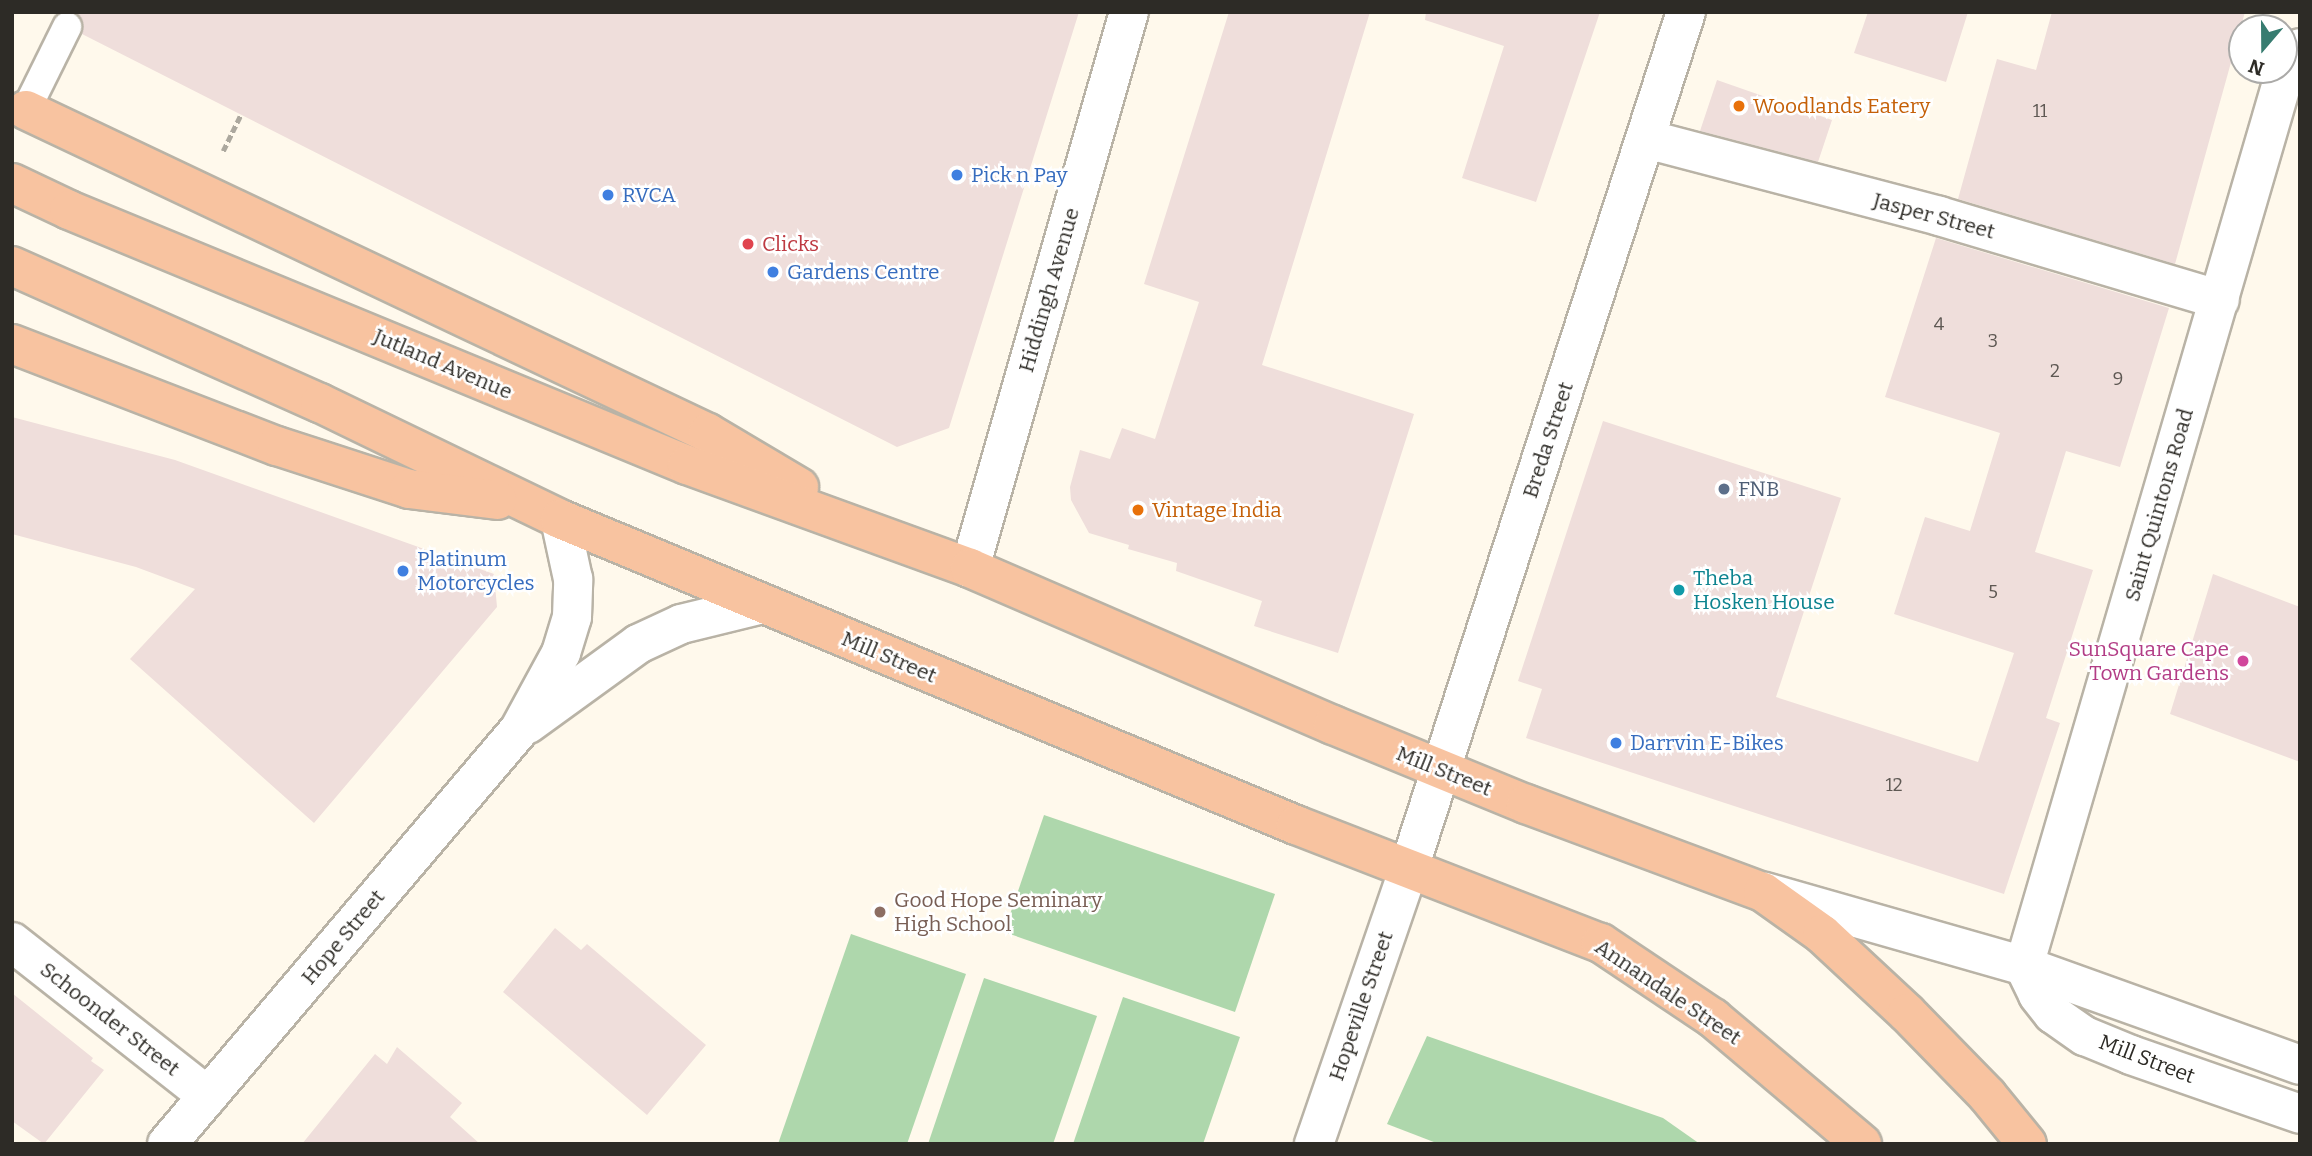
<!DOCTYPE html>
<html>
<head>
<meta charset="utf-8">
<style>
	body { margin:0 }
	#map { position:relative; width:2312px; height:1156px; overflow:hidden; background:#fff9ec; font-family:Bitter,serif }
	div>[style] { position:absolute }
	.green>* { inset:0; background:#aed7ac }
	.building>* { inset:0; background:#efdedb }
	.path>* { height:4.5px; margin-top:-2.25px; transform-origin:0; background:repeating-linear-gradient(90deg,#aca89e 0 7px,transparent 0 10.5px) }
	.roads { filter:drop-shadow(2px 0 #b9b3a6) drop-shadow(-2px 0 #b9b3a6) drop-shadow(0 2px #b9b3a6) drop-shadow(0 -2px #b9b3a6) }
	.lane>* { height:28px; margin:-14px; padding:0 14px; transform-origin:14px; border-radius:14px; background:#fff }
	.street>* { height:38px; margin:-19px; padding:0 19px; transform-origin:19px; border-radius:19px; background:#fff }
	.primary>* { height:38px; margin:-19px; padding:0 19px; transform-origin:19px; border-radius:19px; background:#f8c3a0 }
	.dots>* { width:19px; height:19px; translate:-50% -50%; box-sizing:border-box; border:4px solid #fff; border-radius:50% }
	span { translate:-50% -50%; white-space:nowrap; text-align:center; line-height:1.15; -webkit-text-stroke:5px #fff; paint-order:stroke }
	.number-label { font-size:18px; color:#5e5853 }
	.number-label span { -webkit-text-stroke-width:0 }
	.food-label { font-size:21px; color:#c56008 }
	.left { translate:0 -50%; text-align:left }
	.shop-label { font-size:21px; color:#366cbe }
	.street-label { font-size:21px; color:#2d2b26 }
	.health-label { font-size:21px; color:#be3a42 }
	.service-label { font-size:21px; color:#4e5e75 }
	.culture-label { font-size:21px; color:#0d838f }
	.hotel-label { font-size:21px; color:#b23c85 }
	.right { translate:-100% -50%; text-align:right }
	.education-label { font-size:21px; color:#785e54 }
	.frame { position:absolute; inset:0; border:14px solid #2d2b26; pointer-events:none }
	.north { position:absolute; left:2228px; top:14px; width:70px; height:70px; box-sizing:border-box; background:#fff; border:2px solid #abaaa8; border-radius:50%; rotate:200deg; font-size:19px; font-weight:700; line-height:28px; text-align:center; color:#2d2b26 }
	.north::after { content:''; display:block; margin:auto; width:24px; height:32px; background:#377c70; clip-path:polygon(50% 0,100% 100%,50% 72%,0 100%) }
</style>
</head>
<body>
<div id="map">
	<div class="green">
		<div style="clip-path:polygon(1044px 815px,1275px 894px,1235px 1012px,1004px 932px)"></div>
		<div style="clip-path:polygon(851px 934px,966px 974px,907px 1144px,778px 1144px)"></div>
		<div style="clip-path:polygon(984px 978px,1097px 1016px,1053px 1144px,928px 1144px)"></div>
		<div style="clip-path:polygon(1123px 997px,1240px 1037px,1203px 1144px,1073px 1144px)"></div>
		<div style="clip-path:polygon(1427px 1036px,1663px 1118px,1700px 1144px,1439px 1144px,1387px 1124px)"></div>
	</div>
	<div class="building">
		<div style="clip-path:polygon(74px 12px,1079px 12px,949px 428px,897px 447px,82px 34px,83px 25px)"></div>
		<div style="clip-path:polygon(1229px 12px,1370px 12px,1262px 365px,1414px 414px,1338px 653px,1254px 626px,1262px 601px,1176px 571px,1177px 563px,1128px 549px,1129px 545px,1089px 533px,1071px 500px,1070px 487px,1080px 450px,1110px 459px,1122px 428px,1155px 439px,1199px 302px,1144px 284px)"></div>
		<div style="clip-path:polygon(1426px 12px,1600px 12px,1536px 202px,1462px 178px,1504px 46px,1425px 20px)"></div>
		<div style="clip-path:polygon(1868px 12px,1968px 12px,1946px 82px,1854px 53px)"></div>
		<div style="clip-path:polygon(2052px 12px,2245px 12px,2175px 264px,1958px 199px,1997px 59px,2036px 70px)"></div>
		<div style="clip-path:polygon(1717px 80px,1832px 120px,1818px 162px,1700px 131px)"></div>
		<div style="clip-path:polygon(1936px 238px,2169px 308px,2120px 467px,2066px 451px,2035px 552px,2093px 570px,2046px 718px,2060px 723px,2004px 894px,1526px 738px,1542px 689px,1518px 681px,1603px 421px,1841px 498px,1776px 697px,1978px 762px,2014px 653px,1894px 614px,1925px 517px,1970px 531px,2000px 433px,1885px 397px)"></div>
		<div style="clip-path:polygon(12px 417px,175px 460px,494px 574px,497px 607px,314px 823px,130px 659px,195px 589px,136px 567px,12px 534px)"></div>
		<div style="clip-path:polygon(2213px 574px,2300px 607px,2300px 762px,2170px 714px)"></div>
		<div style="clip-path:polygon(555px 928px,581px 950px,587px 944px,706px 1045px,647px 1115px,503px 992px)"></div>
		<div style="clip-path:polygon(12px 993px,93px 1058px,91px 1061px,104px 1070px,44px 1144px,12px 1121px)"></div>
		<div style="clip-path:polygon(397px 1047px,462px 1103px,450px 1117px,480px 1144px,302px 1144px,375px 1054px,387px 1064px)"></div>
	</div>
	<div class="path">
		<div style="left:223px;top:151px;width:39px;rotate:-64deg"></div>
	</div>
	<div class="roads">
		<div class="lane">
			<div style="left:26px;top:110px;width:93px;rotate:-63.7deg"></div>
		</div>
		<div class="street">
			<div style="left:1646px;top:139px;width:303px;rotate:14.7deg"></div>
			<div style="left:1939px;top:216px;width:293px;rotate:16.6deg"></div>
			<div style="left:970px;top:568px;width:578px;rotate:-74.04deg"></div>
			<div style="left:528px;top:724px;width:136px;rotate:-36deg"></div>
			<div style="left:638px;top:644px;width:47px;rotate:-24.9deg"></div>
			<div style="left:681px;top:624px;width:84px;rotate:-13.7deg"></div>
			<div style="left:1765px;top:892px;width:269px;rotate:15.9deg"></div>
			<div style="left:2024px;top:966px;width:293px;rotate:19.7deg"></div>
			<div style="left:12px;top:942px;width:249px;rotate:38.2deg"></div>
			<div style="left:2024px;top:966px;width:934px;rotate:-73.72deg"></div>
			<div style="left:2286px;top:69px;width:25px;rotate:-56deg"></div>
			<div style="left:2024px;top:966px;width:32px;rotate:64deg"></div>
			<div style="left:2038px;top:995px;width:24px;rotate:52deg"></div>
			<div style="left:2053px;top:1014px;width:39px;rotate:35deg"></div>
			<div style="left:2085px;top:1036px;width:50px;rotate:22.4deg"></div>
			<div style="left:2131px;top:1055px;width:179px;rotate:19.2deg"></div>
			<div style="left:167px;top:1144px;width:543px;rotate:-49.63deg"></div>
			<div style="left:519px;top:730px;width:88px;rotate:-61.4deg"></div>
			<div style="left:561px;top:653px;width:38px;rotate:-73deg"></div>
			<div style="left:572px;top:617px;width:38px;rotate:-88deg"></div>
			<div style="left:573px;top:579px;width:61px;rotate:-102.2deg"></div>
			<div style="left:1314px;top:1144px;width:292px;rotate:-71deg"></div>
			<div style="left:1409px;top:868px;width:900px;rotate:-72.07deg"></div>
		</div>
		<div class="primary">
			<div style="left:26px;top:110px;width:755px;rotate:25.34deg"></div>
			<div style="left:708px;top:433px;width:106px;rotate:30.7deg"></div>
			<div style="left:12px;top:183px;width:63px;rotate:25.3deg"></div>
			<div style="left:69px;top:210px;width:669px;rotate:22.42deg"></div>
			<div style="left:687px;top:465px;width:301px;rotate:20deg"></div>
			<div style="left:970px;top:568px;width:395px;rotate:23.4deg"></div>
			<div style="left:1333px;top:725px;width:209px;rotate:22.3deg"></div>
			<div style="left:1526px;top:804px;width:253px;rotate:20.4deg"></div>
			<div style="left:1763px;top:892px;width:72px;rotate:35.4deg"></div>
			<div style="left:1822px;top:934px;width:116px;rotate:42.9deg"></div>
			<div style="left:1907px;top:1013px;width:115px;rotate:45.7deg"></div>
			<div style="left:1987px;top:1095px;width:63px;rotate:50.8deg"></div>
			<div style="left:12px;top:266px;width:337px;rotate:24deg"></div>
			<div style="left:320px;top:403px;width:267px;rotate:25.8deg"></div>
			<div style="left:560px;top:519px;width:797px;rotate:22.58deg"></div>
			<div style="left:1296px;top:825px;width:327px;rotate:21.2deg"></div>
			<div style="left:1601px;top:943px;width:135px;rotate:33.8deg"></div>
			<div style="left:1713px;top:1018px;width:195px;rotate:40.2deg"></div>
			<div style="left:12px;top:344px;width:284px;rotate:21.1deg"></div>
			<div style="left:277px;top:446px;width:139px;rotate:18deg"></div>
			<div style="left:409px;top:489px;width:89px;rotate:7.1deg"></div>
		</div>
	</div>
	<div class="dots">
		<div style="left:1739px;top:106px;background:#e8710a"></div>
		<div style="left:957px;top:175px;background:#3f7fe0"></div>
		<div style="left:608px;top:195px;background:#3f7fe0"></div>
		<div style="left:748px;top:244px;background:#e0444e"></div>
		<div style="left:773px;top:272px;background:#3f7fe0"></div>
		<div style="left:1724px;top:489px;background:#5c6f8a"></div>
		<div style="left:1138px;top:510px;background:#e8710a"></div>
		<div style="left:403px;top:571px;background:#3f7fe0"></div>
		<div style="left:1679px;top:590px;background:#0f9aa8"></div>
		<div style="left:2243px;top:661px;background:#d1479c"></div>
		<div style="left:1616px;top:743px;background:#3f7fe0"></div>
		<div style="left:880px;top:912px;background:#8d6e63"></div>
	</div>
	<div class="number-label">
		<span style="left:2040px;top:111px">11</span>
		<span style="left:1939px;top:324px">4</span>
		<span style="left:1993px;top:341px">3</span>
		<span style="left:2055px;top:371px">2</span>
		<span style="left:2118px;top:379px">9</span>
		<span style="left:1993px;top:592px">5</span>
		<span style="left:1894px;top:785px">12</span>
	</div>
	<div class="food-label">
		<span class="left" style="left:1753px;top:106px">Woodlands Eatery</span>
		<span class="left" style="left:1152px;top:510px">Vintage India</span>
	</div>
	<div class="shop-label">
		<span class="left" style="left:971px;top:175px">Pick n Pay</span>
		<span class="left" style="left:622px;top:195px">RVCA</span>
		<span class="left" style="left:787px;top:272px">Gardens Centre</span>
		<span class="left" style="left:417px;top:571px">Platinum<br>Motorcycles</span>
		<span class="left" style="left:1630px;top:743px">Darrvin E-Bikes</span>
	</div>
	<div class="street-label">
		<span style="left:1934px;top:216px;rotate:15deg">Jasper Street</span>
		<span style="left:1049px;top:290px;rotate:-74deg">Hiddingh Avenue</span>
		<span style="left:443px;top:364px;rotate:23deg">Jutland Avenue</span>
		<span style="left:1548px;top:440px;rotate:-72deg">Breda Street</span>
		<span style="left:2159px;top:505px;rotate:-74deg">Saint Quintons Road</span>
		<span style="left:889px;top:657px;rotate:23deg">Mill Street</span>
		<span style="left:1444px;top:771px;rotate:22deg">Mill Street</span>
		<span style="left:343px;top:937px;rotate:-50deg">Hope Street</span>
		<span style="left:1668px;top:992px;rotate:34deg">Annandale Street</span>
		<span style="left:1361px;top:1006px;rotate:-71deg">Hopeville Street</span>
		<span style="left:110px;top:1019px;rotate:38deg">Schoonder Street</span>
		<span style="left:2147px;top:1059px;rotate:21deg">Mill Street</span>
	</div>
	<div class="health-label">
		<span class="left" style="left:762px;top:244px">Clicks</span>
	</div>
	<div class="service-label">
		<span class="left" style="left:1738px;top:489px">FNB</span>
	</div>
	<div class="culture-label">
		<span class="left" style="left:1693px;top:590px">Theba<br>Hosken House</span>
	</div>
	<div class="hotel-label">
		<span class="right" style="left:2229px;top:661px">SunSquare Cape<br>Town Gardens</span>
	</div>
	<div class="education-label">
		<span class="left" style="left:894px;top:912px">Good Hope Seminary<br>High School</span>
	</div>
	<div class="frame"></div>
	<div class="north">N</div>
</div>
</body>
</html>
